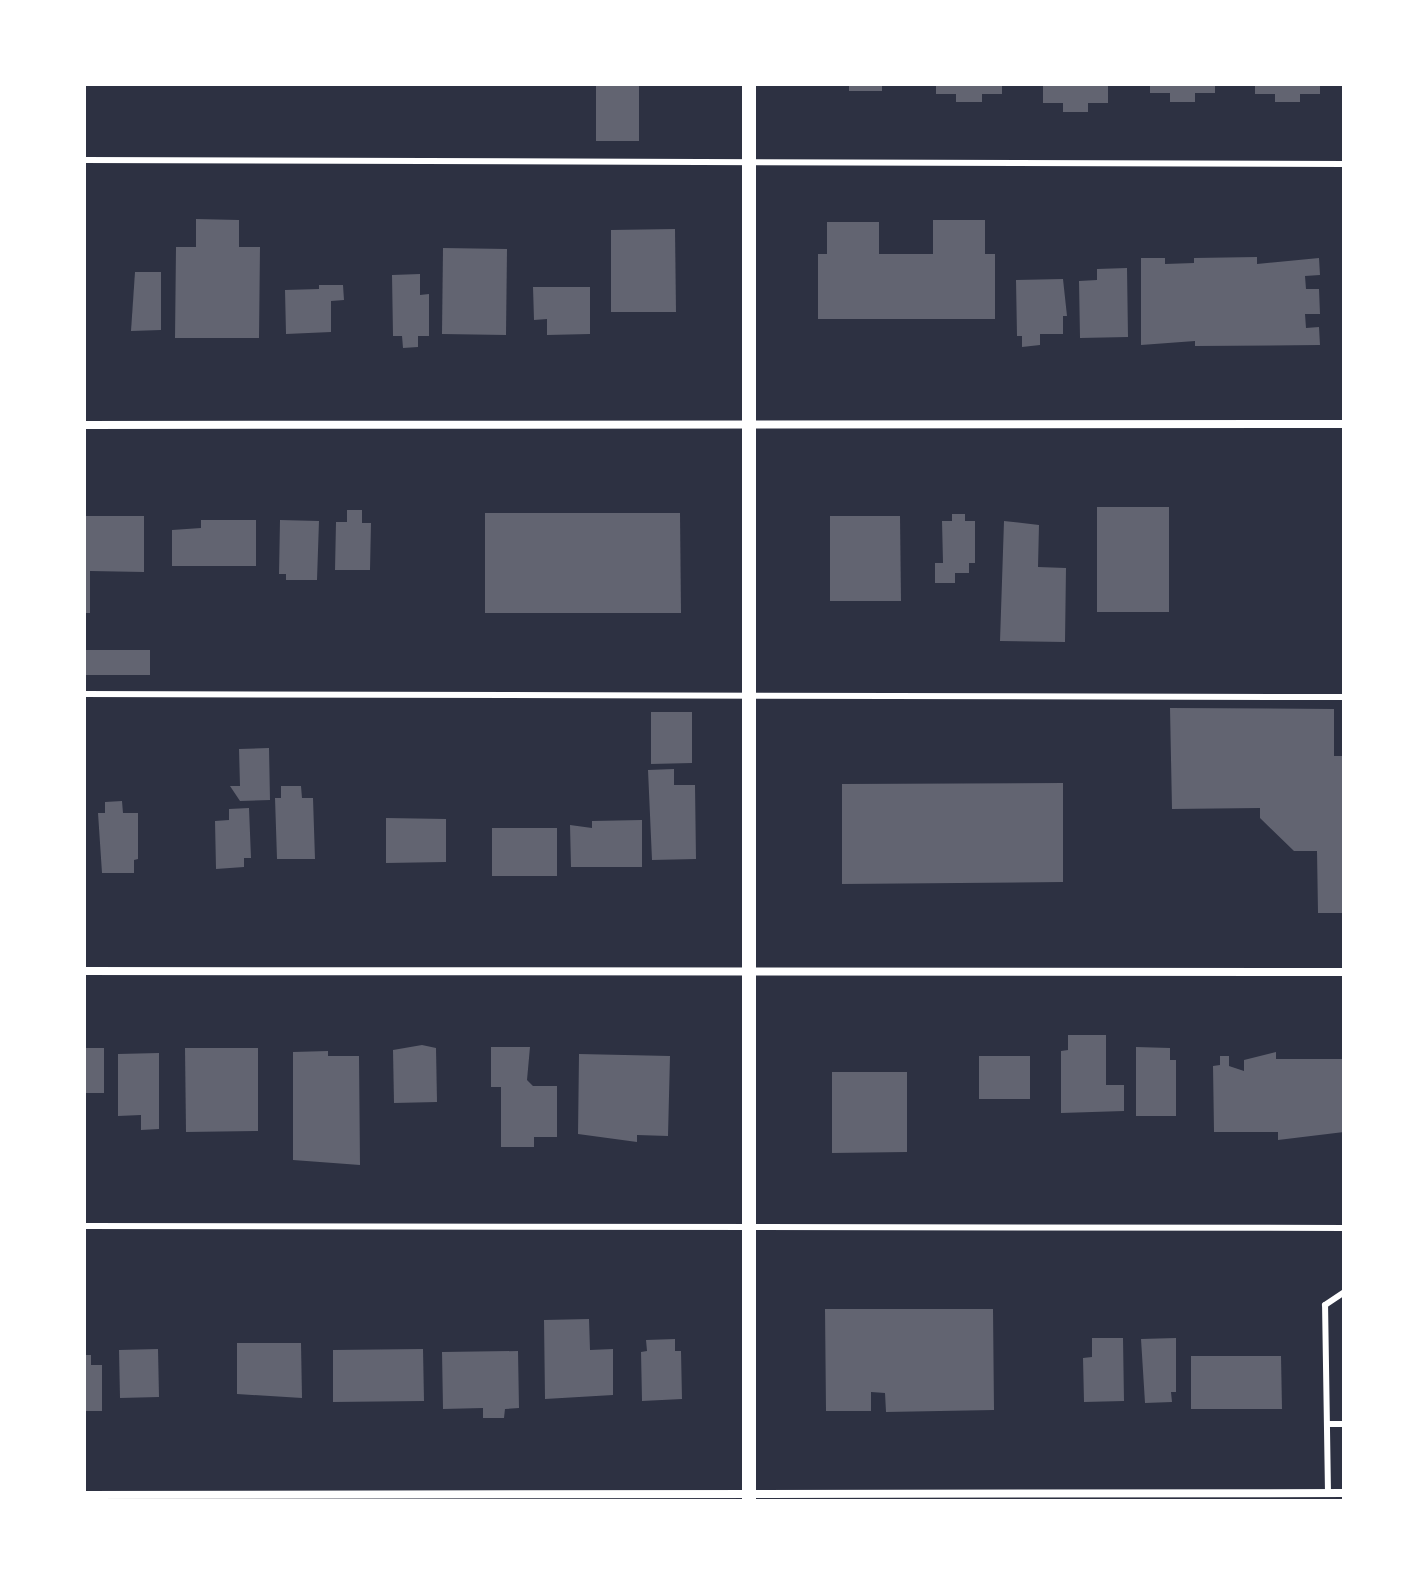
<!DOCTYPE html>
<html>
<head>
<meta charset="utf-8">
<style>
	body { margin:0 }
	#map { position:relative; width:1428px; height:1585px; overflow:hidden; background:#2d3142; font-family:"PT Sans Narrow",sans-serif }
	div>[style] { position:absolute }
	.building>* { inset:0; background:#626471 }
	.service>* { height:6px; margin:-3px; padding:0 3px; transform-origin:3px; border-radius:3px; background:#fff }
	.minor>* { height:8px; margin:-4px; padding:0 4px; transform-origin:4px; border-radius:4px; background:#fff }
	.tertiary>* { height:14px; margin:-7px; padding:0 7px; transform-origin:7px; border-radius:7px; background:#fff }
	span { translate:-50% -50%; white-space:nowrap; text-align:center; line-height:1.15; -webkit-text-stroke:8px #fff; paint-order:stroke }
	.frame { position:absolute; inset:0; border:86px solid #fff; pointer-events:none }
</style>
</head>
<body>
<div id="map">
	<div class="building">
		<div style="clip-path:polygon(596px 84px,639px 84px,639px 141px,596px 141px)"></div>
		<div style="clip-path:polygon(849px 84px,882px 84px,882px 91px,849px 91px)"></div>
		<div style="clip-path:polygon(936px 84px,1002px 84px,1002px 94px,982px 94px,982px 102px,956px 102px,956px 94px,936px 94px)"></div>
		<div style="clip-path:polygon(1043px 84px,1108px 84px,1108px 103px,1088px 103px,1088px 112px,1063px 112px,1063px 103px,1043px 103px)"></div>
		<div style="clip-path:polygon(1150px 84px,1215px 84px,1215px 93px,1195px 93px,1195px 102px,1170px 102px,1170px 93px,1150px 93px)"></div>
		<div style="clip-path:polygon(1255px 84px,1320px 84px,1320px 94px,1300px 94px,1300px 102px,1275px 102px,1275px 94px,1255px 94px)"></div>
		<div style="clip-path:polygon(196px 219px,239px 220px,239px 247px,260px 247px,259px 338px,175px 338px,176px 247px,196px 247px)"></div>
		<div style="clip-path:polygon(933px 220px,985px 220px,985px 254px,995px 254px,995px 319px,818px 319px,818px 254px,827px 254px,827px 222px,879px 222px,879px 254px,933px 254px)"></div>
		<div style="clip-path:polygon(675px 229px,676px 312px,611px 312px,611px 230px)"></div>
		<div style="clip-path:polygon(443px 248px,507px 249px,506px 335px,442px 334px)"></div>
		<div style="clip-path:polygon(1257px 257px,1257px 264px,1319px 258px,1320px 275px,1305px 276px,1306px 289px,1319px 289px,1320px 314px,1305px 314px,1306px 328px,1319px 327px,1320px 345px,1195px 346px,1195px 341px,1141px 345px,1141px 258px,1165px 258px,1165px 264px,1194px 263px,1194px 258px)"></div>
		<div style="clip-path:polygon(1127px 268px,1128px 337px,1080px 338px,1079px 281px,1097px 280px,1097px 269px)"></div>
		<div style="clip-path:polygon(135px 272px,161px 272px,161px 330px,131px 331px)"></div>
		<div style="clip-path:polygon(420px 274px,420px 295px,429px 294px,429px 336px,418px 336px,418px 347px,403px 348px,402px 336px,393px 336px,392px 275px)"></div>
		<div style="clip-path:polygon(1063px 279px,1067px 316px,1063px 316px,1063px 334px,1040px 334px,1040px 345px,1022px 347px,1022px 336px,1017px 336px,1016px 280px)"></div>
		<div style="clip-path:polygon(319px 285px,343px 285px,344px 300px,331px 301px,331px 332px,286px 334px,285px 290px,319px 289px)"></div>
		<div style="clip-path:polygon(533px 287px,590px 287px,590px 334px,547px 335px,547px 319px,534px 320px)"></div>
		<div style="clip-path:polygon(1097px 507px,1169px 507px,1169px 612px,1097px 612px)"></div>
		<div style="clip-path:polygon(347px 510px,362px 510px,362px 523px,371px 523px,370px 570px,335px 570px,336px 522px,347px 522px)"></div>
		<div style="clip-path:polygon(485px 513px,680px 513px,681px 613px,485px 613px)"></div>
		<div style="clip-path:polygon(952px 514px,965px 514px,965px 521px,975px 521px,975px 563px,969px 563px,969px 573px,955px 573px,955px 583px,935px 583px,935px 563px,943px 563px,942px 521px,952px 521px)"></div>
		<div style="clip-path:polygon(84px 516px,144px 516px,144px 572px,90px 571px,90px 613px,84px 613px)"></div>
		<div style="clip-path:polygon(830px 516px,900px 516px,901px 601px,830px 601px)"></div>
		<div style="clip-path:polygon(201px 520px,256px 520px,256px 566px,172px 566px,172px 530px,201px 528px)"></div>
		<div style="clip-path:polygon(280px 520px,319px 521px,317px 580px,286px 580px,286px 574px,279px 574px)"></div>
		<div style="clip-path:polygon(1004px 521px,1039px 525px,1038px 567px,1066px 568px,1065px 642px,1000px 641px)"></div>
		<div style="clip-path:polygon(84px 650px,150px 650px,150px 675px,84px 675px)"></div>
		<div style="clip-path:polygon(1170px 708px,1334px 709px,1334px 756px,1344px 756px,1344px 913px,1318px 913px,1317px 851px,1294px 851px,1260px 818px,1260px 808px,1172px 809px)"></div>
		<div style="clip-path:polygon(651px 712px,692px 712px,692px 763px,651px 764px)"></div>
		<div style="clip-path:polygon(269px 748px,270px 800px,240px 801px,230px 786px,240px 786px,239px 749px)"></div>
		<div style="clip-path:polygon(674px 769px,674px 785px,695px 785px,696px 859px,652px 860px,648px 770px)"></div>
		<div style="clip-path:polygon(1063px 783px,1063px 882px,842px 884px,842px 784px)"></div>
		<div style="clip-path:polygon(281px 786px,301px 786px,302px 798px,313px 798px,315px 859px,277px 859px,275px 798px,281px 798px)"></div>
		<div style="clip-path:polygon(122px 801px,123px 813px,138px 813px,138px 859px,134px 860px,134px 873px,102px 873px,98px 813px,105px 813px,105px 802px)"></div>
		<div style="clip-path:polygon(249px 808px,251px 858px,244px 858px,244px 867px,216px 869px,215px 821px,229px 820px,229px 809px)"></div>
		<div style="clip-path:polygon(386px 818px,446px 819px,446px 862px,386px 863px)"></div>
		<div style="clip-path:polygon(642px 820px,642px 867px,571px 867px,570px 825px,592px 828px,592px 821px)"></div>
		<div style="clip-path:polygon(492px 828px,557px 828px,557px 876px,492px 876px)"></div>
		<div style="clip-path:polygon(1068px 1035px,1106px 1035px,1106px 1085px,1124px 1085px,1124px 1111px,1061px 1113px,1061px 1051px,1068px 1050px)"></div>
		<div style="clip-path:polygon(422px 1045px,436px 1048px,437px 1102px,394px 1103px,393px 1050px)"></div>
		<div style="clip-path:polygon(491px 1047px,530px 1047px,527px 1080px,533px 1086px,557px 1086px,557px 1137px,534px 1137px,534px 1147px,501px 1147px,501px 1087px,491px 1087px)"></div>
		<div style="clip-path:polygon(1136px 1047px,1170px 1048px,1170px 1060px,1176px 1060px,1176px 1116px,1136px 1116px)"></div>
		<div style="clip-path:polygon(84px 1048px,104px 1048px,104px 1093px,84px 1093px)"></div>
		<div style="clip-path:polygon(185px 1048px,258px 1048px,258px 1131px,186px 1132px)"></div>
		<div style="clip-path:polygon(328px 1051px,328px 1056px,359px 1056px,360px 1165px,293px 1160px,293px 1052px)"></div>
		<div style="clip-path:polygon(1276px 1052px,1276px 1059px,1344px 1059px,1344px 1132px,1278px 1140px,1278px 1132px,1214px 1132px,1213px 1066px,1220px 1065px,1220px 1056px,1229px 1056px,1229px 1066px,1244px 1071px,1244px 1060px)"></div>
		<div style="clip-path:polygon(159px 1053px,159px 1129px,141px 1130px,141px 1115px,118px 1116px,118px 1054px)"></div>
		<div style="clip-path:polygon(579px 1054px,670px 1056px,668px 1136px,637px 1135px,637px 1142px,578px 1134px)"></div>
		<div style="clip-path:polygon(979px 1056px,1030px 1056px,1030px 1099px,979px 1099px)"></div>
		<div style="clip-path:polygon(832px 1072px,907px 1072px,907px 1152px,832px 1153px)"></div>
		<div style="clip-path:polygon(825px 1309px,993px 1309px,994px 1410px,886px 1412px,885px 1393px,871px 1392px,871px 1411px,826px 1411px)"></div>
		<div style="clip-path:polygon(589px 1319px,590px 1350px,613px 1349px,613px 1395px,545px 1399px,544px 1320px)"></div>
		<div style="clip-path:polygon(1092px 1338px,1123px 1338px,1124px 1401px,1084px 1402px,1083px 1358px,1092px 1357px)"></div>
		<div style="clip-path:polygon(1176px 1338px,1176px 1392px,1171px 1392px,1172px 1402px,1145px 1403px,1141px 1339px)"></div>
		<div style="clip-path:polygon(675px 1339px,675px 1351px,681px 1351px,682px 1399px,642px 1401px,641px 1352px,647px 1351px,646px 1340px)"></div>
		<div style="clip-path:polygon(237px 1343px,301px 1343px,302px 1398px,237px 1394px)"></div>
		<div style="clip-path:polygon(158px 1349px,159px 1397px,120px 1398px,119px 1350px)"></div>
		<div style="clip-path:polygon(423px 1349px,424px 1401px,333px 1402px,333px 1350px)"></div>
		<div style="clip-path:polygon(518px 1351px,519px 1408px,505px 1409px,504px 1418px,483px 1418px,483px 1408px,443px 1409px,442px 1352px)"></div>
		<div style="clip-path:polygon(84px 1355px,91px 1355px,91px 1365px,102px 1365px,102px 1411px,84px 1411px)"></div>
		<div style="clip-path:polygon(1191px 1356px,1281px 1356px,1282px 1409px,1191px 1409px)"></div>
	</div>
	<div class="service">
		<div style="left:84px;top:160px;width:1260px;rotate:0.18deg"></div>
		<div style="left:84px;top:694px;width:1260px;rotate:0.14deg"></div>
		<div style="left:84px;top:1226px;width:1260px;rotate:0.09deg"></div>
		<div style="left:1327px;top:1424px;width:17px"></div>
		<div style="left:1328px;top:1493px;width:188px;rotate:-90.9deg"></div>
		<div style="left:1325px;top:1305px;width:23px;rotate:-34deg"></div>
	</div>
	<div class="minor">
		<div style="left:84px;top:425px;width:1260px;rotate:-0.05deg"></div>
		<div style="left:84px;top:971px;width:1260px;rotate:0.05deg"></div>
		<div style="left:84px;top:1495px;width:1260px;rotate:-0.09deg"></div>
	</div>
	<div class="tertiary">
		<div style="left:749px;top:84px;width:1417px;rotate:90deg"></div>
	</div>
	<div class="frame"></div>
</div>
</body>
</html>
